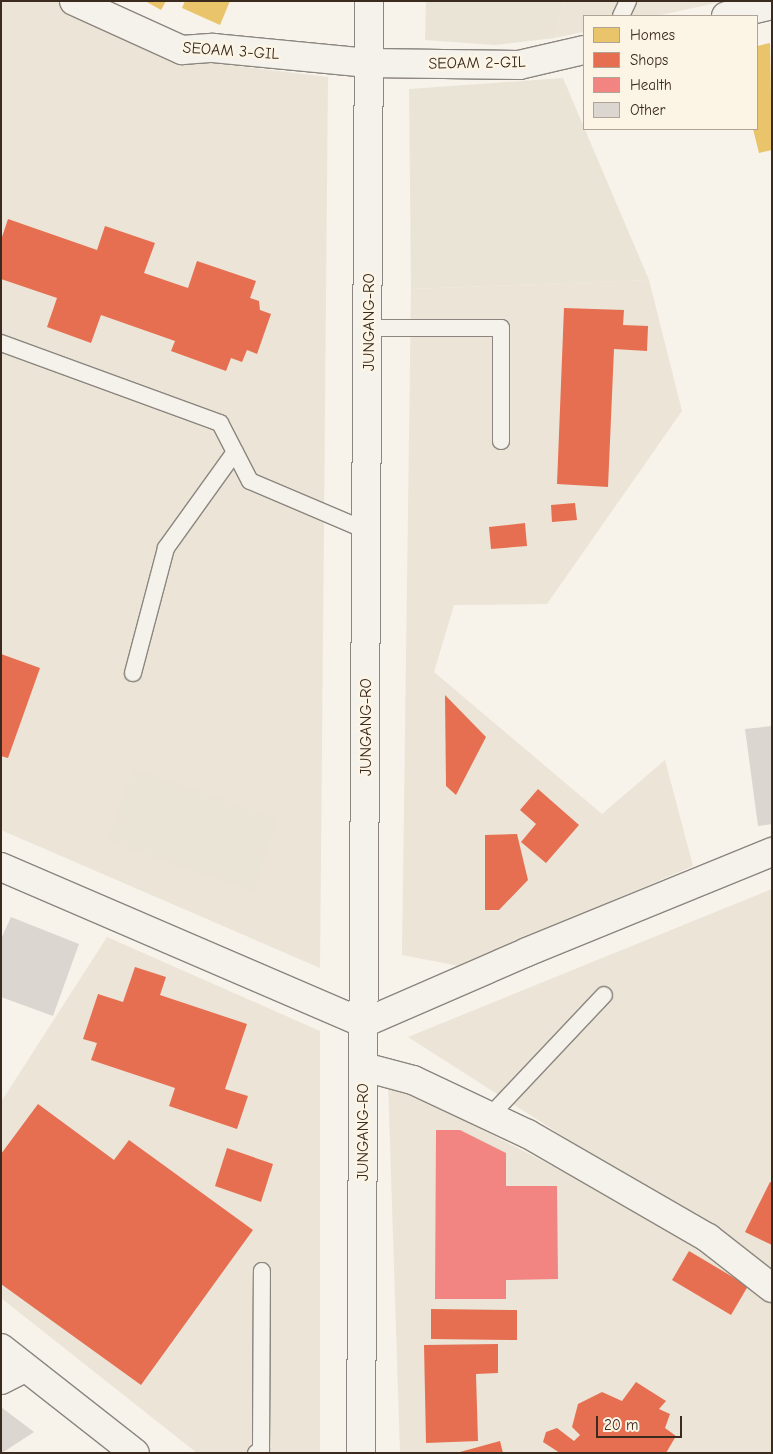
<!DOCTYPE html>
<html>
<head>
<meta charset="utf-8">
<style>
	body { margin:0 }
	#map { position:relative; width:773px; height:1454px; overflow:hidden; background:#f7f3ea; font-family:"Comic Neue",sans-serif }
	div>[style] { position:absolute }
	.built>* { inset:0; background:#ebe4d7 }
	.green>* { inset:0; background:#eae4d7 }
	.homes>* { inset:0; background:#e9c46a }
	.shops>* { inset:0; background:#e76f51 }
	.health>* { inset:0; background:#f28482 }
	.building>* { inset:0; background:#dbd7d0 }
	.roads { filter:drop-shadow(1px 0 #8b867f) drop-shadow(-1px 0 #8b867f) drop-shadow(0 1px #8b867f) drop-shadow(0 -1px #8b867f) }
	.lane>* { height:16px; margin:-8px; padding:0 8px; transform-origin:8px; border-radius:8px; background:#f5f2ec }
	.street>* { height:28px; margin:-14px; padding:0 14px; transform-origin:14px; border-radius:14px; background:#f5f2ec }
	.secondary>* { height:28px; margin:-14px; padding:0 14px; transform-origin:14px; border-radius:14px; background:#f5f2ec }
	span { translate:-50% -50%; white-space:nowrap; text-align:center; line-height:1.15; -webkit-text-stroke:5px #fcf5e5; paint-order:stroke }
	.street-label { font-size:16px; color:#3b2a1e }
	.frame { position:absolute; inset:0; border:2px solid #3b2a1e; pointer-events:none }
	.legend { position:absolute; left:583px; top:15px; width:175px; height:115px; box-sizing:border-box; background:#fcf5e5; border:1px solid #afa495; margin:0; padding:6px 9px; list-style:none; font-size:15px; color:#3b2a1e }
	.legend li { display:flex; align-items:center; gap:10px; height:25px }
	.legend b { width:25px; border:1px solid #afa495 }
	.scale { position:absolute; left:596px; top:1416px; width:86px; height:22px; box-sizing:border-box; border:2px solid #3b2a1e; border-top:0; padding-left:6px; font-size:15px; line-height:18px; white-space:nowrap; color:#3b2a1e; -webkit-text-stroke:4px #fcf5e5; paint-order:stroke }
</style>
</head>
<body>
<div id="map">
	<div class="built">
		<div style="clip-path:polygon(1px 1px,55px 1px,203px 62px,328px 77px,320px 968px,1px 830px)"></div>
		<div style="clip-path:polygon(564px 1px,725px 1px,656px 16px,584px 16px,584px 32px,554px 38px)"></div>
		<div style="clip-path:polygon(649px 280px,682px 411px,547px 604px,454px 605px,434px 672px,602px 814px,665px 760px,693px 866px,459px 966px,402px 955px,411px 289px)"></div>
		<div style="clip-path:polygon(772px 889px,772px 1453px,400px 1453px,388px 1081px,603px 1192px,613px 1168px,408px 1037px)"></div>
		<div style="clip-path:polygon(107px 937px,320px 1031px,320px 1453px,197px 1453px,1px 1298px,1px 1102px)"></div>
	</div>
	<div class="green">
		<div style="clip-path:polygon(426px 1px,564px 1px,554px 38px,495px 45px,425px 40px)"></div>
		<div style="clip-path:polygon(563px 78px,649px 280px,411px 289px,409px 89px)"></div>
		<div style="clip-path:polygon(133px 768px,279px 819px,253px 892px,107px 841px)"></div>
	</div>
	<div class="homes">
		<div style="clip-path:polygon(145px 1px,166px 1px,161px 10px)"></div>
		<div style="clip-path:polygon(185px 1px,230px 1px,220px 25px,182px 8px)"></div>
		<div style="clip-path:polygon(770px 43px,772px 150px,759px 153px,753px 129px,757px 129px,757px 46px)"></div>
	</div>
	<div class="shops">
		<div style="clip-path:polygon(8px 219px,97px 250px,105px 226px,155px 243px,144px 273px,188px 288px,197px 261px,256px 281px,250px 298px,259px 301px,260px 310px,271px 314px,257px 354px,247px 350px,242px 362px,231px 358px,226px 371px,171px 351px,175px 341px,101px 315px,91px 343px,47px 327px,57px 298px,1px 279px,1px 240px)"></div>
		<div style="clip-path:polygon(564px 308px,624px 310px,623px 325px,648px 326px,647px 351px,614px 349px,608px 487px,557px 484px)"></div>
		<div style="clip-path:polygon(575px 503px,577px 520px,552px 522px,551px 505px)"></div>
		<div style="clip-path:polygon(525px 523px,527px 546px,491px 549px,489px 527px)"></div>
		<div style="clip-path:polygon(1px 654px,40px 668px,8px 758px,1px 756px)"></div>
		<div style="clip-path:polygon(445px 695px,486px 737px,456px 795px,446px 786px)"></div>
		<div style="clip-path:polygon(538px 789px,579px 825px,546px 863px,521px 842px,536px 824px,520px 810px)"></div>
		<div style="clip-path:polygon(517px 834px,528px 880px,499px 910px,485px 910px,485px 835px)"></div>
		<div style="clip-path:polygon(135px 967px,166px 977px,160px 995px,247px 1024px,225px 1089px,248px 1096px,237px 1129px,169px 1106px,175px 1088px,91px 1060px,97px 1043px,83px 1039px,98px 994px,123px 1002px)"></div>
		<div style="clip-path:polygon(38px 1104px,114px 1160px,129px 1140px,253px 1230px,141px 1385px,1px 1284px,1px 1154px)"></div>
		<div style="clip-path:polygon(227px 1148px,273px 1164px,261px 1202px,215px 1186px)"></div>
		<div style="clip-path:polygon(770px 1182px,772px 1182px,772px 1245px,745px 1232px)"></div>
		<div style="clip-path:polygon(689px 1251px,748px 1286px,731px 1315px,672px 1280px)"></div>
		<div style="clip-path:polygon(431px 1309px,517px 1310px,517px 1340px,431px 1339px)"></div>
		<div style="clip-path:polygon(498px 1344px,498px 1373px,476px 1374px,478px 1441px,426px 1443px,424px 1345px)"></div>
		<div style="clip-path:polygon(636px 1382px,666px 1401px,659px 1409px,670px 1414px,665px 1428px,676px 1436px,666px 1453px,560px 1453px,543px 1442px,546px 1432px,557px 1428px,574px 1441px,580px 1435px,572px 1427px,578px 1404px,602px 1392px,622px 1401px)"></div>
		<div style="clip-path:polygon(500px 1441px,503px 1453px,460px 1453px,460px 1452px)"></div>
	</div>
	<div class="health">
		<div style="clip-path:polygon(436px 1130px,460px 1130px,506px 1153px,506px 1186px,557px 1186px,558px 1279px,506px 1280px,506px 1299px,435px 1299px)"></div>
	</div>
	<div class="building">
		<div style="clip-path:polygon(772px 726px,772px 824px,758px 826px,745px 729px)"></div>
		<div style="clip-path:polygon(11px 917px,79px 944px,53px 1016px,1px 997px,1px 939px)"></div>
		<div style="clip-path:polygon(1px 1407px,34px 1432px,2px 1453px,1px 1453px)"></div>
	</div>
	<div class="roads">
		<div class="lane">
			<div style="left:621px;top:16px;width:17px;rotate:-65deg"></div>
			<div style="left:369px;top:328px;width:132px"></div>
			<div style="left:501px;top:328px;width:113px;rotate:90deg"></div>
			<div style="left:1px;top:343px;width:233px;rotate:20.1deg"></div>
			<div style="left:220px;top:423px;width:65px;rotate:62.7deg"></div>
			<div style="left:250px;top:481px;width:128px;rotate:23deg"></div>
			<div style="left:133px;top:673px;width:129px;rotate:-75.2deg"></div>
			<div style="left:166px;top:548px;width:118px;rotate:-54.3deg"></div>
			<div style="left:490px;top:1116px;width:166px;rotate:-46.7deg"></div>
			<div style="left:256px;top:1453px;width:6px;rotate:-31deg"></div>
			<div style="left:261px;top:1450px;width:179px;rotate:-89.7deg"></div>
		</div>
		<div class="street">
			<div style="left:74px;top:1px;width:119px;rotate:24.4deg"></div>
			<div style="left:182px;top:50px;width:31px;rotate:-4deg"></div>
			<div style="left:213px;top:48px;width:156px;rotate:5.5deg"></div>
			<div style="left:368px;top:63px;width:151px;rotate:0.8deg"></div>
			<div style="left:519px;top:65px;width:67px;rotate:-13deg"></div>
			<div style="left:726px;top:16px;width:47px;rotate:-13.4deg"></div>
			<div style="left:1px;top:867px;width:395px;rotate:23.3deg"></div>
			<div style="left:364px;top:1023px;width:178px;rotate:-23.5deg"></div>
			<div style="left:527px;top:952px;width:265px;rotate:-22.2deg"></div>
			<div style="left:364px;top:1067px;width:51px;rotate:14.9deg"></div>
			<div style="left:413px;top:1080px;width:127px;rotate:25.2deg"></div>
			<div style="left:528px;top:1134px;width:208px;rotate:30deg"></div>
			<div style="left:708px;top:1238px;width:81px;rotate:38deg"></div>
			<div style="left:1px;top:1380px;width:27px;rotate:-27deg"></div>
		</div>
		<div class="secondary">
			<div style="left:1px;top:1348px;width:170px;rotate:38.1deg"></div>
			<div style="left:361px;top:1453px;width:1452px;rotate:-89.68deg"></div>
		</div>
	</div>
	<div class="street-label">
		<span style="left:231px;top:51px;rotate:4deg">SEOAM 3-GIL</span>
		<span style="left:477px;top:63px;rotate:-1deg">SEOAM 2-GIL</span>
		<span style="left:369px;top:322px;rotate:-90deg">JUNGANG-RO</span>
		<span style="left:366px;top:727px;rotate:-90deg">JUNGANG-RO</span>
		<span style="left:363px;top:1132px;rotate:-90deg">JUNGANG-RO</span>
	</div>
	<div class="frame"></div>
	<ul class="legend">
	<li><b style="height:14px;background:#e9c46a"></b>Homes</li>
	<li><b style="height:14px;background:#e76f51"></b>Shops</li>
	<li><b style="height:14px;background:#f28482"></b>Health</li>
	<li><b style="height:14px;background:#dbd7d0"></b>Other</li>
	</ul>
	<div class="scale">20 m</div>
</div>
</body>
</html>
